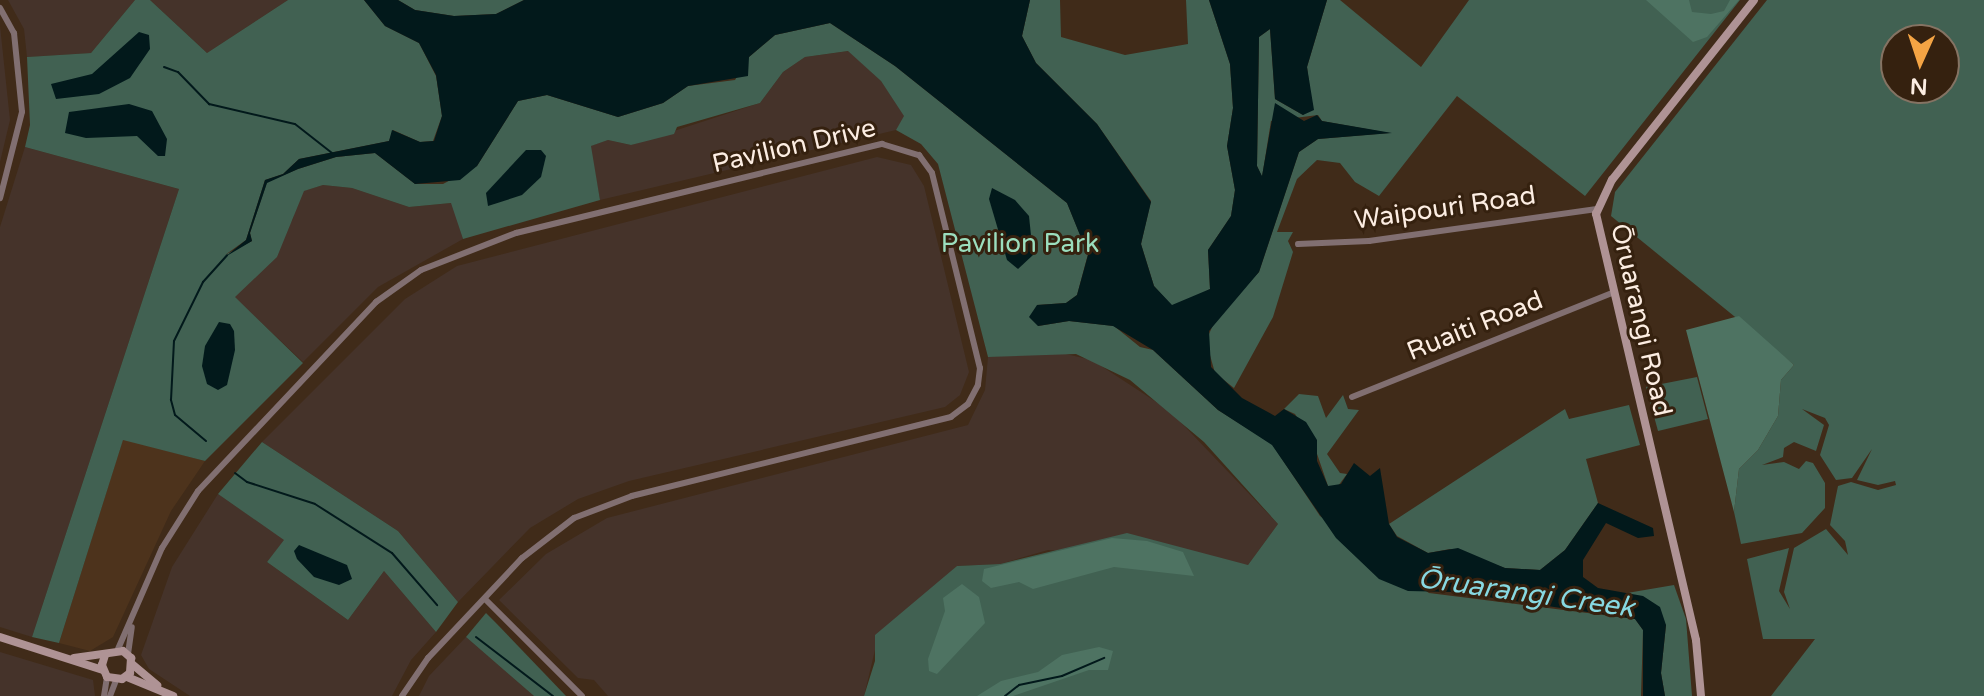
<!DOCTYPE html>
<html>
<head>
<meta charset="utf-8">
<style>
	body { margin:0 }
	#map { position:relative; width:1984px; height:696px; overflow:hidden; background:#402b19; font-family:"Varela Round",sans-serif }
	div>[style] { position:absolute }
	.built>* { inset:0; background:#4d331c }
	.industrial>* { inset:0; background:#45332a }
	.green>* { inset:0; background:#416152 }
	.forest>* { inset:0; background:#4e7362 }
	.water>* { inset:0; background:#02191b }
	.stream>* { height:2px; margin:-1px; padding:0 1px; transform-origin:1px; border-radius:1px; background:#02191b }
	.street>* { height:6px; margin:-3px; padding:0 3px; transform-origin:3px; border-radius:3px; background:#816f71 }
	.secondary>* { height:8px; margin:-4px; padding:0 4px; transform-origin:4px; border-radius:4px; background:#af9395 }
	span { translate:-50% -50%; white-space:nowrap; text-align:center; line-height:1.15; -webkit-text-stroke:6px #35210f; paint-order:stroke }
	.street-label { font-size:26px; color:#fcede2 }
	.park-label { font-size:26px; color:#9bdebe }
	.water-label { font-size:28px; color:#87d8e1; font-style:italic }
	.north { position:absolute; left:1880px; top:24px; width:80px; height:80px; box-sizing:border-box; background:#35210f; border:2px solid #857363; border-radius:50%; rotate:183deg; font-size:22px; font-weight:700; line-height:32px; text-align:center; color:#fcede2 }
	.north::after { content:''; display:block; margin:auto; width:28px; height:36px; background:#f4a444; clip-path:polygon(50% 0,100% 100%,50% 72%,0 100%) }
</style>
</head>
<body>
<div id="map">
	<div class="built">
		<div style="clip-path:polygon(123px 439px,205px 461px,171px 511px,113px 637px,90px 651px,59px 643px)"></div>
	</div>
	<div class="industrial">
		<div style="clip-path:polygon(8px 0,135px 0,91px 53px,27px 57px,24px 29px)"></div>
		<div style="clip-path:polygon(150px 0,288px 0,207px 53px)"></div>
		<div style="clip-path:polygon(0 26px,10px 120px,0 162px)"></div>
		<div style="clip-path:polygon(849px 51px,881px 81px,905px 116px,896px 130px,600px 200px,590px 146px,608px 140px,631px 145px,760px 103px,783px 72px,805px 57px)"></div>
		<div style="clip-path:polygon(25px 147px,179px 189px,32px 637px,0 627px,0 227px)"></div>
		<div style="clip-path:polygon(877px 157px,911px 165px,924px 186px,969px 372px,960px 395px,945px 407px,629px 481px,578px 499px,530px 528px,458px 602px,398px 531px,262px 442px,405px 299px,457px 266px)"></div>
		<div style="clip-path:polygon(323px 185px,352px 188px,409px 207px,452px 203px,463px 239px,378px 287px,303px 362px,234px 297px,293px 219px,296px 200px,303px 191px)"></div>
		<div style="clip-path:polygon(1057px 352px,1092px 360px,1170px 411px,1278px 524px,1248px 565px,1048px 550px,1000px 564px,957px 566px,875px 650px,864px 696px,608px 696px,594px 680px,578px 678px,499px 600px,546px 554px,607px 518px,968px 425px,985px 390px,988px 357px)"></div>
		<div style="clip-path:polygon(218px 494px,285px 540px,267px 562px,348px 620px,384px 571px,436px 632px,411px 660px,392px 696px,190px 696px,149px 669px,141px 655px,172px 567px)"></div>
		<div style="clip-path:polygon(466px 637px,534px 696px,419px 696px,429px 676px)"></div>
		<div style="clip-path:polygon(0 652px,93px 680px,95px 696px,0 696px)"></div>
	</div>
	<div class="green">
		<div style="clip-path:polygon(135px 0,150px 0,207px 53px,288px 0,364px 0,385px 26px,419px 43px,436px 76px,442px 116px,433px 141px,420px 142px,393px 130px,389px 141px,299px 159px,283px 174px,265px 180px,246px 240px,225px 255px,252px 241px,250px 233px,267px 182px,298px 169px,336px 157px,375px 153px,415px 184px,443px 184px,477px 166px,518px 101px,547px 95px,618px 117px,663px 103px,688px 86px,735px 80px,749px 57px,775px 35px,830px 23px,895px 66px,1067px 203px,1088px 254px,1077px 295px,1066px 303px,1037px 305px,1038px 326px,1069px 321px,1114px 326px,1140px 347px,1153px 350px,1218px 410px,1272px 444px,1320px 516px,1429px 593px,1635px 619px,1643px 630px,1641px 696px,864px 696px,875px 661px,875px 635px,957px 566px,1000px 564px,1127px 533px,1248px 565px,1278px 524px,1204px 442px,1130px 380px,1076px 354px,988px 357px,938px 164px,921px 144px,896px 130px,904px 116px,881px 81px,848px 51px,805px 57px,783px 72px,760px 103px,677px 127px,674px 134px,631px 145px,608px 140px,591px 146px,600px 200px,463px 239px,451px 203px,409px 207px,352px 188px,323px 185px,304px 191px,277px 257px,235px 297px,303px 363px,205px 461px,123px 440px,59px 643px,32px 637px,179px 189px,25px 147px,30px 125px,27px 57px,91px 53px)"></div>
		<div style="clip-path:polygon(398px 0,524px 0,496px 14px,454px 16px,415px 10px)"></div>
		<div style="clip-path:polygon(1030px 0,1060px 0,1061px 37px,1125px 55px,1188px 44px,1186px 0,1209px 0,1230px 64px,1233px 108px,1227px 146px,1235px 190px,1231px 216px,1208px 250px,1210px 289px,1193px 299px,1172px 306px,1154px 286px,1141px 244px,1151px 201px,1097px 124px,1036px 63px,1022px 36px)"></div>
		<div style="clip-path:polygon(1327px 0,1340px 0,1421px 67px,1469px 0,1740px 0,1585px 196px,1457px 96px,1379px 196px,1355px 182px,1340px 163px,1317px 160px,1297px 179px,1277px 232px,1293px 232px,1288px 241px,1293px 252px,1273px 317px,1234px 388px,1215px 373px,1206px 341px,1216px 318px,1259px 272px,1299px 152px,1318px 139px,1389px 133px,1322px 121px,1318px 115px,1271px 121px,1262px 177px,1257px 166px,1259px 37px,1270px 29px,1275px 99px,1303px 115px,1312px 106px,1307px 67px)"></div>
		<div style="clip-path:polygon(evenodd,1767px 0,1984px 0,1984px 696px,1771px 696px,1815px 639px,1763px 639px,1747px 559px,1789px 548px,1779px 591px,1790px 609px,1784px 592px,1794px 548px,1826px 529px,1848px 555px,1845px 541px,1830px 525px,1838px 486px,1851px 482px,1878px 490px,1896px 485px,1895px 481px,1878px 485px,1857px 480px,1872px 449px,1852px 478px,1836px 480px,1820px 455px,1829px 425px,1825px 418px,1802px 409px,1824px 425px,1816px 451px,1794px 442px,1784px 448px,1783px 457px,1762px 465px,1784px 462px,1799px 469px,1806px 461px,1813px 463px,1825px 483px,1825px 508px,1802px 533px,1741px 544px,1734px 512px,1739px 469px,1758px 450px,1778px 416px,1781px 380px,1794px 365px,1611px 216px,1615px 192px,1767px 0,1896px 40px,1944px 40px,1944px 88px,1896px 88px,1896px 40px)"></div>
		<div style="clip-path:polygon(1697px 377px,1708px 419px,1658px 431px,1646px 387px)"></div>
		<div style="clip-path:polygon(1299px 394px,1318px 396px,1326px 418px,1343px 395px,1348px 409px,1359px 410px,1327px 454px,1340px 473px,1347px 474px,1338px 486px,1328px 486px,1314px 445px,1295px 414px,1284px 409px)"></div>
		<div style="clip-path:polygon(1629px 405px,1640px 445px,1586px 459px,1598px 503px,1565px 550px,1540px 570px,1505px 568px,1450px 549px,1428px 553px,1397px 536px,1389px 524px,1565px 409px,1569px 419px)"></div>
		<div style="clip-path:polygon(262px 442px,398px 531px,458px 602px,436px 632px,384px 571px,348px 620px,267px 562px,284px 540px,218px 494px)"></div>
		<div style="clip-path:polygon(1674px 585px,1686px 619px,1692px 696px,1665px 696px,1661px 673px,1666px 625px,1627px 593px)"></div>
		<div style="clip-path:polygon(486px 613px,496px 623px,566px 696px,534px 696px,466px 637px)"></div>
	</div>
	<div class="forest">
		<div style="clip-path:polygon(1646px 0,1689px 0,1692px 12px,1711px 14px,1724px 11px,1730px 0,1739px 0,1707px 37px,1693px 42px)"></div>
		<div style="clip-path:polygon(1739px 316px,1794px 365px,1781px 380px,1778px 416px,1758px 450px,1739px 469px,1734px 512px,1686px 330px)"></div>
		<div style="clip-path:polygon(1112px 538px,1147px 541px,1183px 552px,1194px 576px,1114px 567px,1033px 589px,1019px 582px,991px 588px,982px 581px,984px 569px)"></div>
		<div style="clip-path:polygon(962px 584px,979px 597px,985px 623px,937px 674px,929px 671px,928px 659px,945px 611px,943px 598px)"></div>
		<div style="clip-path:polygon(1099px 647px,1113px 651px,1108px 670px,1089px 670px,1013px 696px,977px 696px,1001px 681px,1038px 672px,1062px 655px)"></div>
	</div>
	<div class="water">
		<div style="clip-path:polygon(364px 0,398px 0,415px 10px,454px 16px,496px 14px,524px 0,1030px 0,1022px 36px,1036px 63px,1097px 124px,1151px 202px,1141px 244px,1154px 286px,1172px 305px,1210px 289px,1208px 250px,1231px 216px,1235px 190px,1227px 146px,1233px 108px,1230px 64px,1209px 0,1327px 0,1307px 67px,1314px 110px,1303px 115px,1275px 99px,1270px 29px,1259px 37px,1257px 166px,1262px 176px,1275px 103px,1304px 121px,1317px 115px,1322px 121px,1392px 133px,1318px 139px,1299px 152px,1259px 272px,1209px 331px,1211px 367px,1242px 398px,1275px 416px,1284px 409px,1306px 422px,1317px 440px,1317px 461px,1328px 486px,1341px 484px,1354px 463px,1370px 476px,1380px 468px,1389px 524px,1397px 537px,1428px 553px,1458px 548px,1505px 568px,1540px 570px,1565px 550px,1598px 503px,1653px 528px,1654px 536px,1638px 538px,1606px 523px,1583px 560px,1583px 577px,1598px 588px,1643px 596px,1660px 607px,1666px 625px,1661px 673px,1665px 696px,1643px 696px,1643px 630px,1635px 619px,1453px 592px,1408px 591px,1379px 579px,1336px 538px,1272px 445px,1218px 410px,1153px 350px,1113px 326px,1069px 321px,1038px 326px,1029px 317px,1037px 305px,1066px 303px,1077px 295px,1088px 255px,1067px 203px,895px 66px,830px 23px,775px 35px,749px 57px,748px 76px,688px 86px,663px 103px,618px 117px,547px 95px,518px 101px,477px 166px,460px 180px,415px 184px,375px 153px,336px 157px,298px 169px,267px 183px,250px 233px,252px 241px,225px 257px,246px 240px,265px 180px,283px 174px,299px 159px,389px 141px,392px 130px,420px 142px,434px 141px,442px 116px,436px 75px,419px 43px,385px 26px)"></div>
		<div style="clip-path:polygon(139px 32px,149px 35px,150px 49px,130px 78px,99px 94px,56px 99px,51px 84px,92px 74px)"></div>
		<div style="clip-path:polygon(129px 104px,152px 111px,167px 139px,165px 156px,158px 156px,137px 136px,86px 138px,65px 133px,69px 112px)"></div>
		<div style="clip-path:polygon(526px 150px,541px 150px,546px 156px,541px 177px,522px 195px,488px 206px,486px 193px)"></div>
		<div style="clip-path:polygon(992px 188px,1015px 200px,1029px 216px,1033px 255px,1018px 269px,1007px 260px,989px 199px)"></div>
		<div style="clip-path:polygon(219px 322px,230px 324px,234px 331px,235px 350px,227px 385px,218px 390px,207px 384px,202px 366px,205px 346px)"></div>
		<div style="clip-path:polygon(299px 545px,347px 565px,352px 579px,339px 585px,314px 577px,297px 559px,294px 551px)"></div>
	</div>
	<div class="stream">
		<div style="left:164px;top:67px;width:15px;rotate:20deg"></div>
		<div style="left:178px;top:72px;width:45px;rotate:45.9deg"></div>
		<div style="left:209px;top:104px;width:88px;rotate:13.1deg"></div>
		<div style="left:295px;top:124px;width:47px;rotate:38.1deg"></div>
		<div style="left:206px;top:441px;width:40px;rotate:-140deg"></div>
		<div style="left:175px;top:415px;width:16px;rotate:-105deg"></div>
		<div style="left:171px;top:400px;width:59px;rotate:-87.1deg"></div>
		<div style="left:174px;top:341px;width:66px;rotate:-63.8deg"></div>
		<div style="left:203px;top:282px;width:36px;rotate:-48deg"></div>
		<div style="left:235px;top:473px;width:15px;rotate:37deg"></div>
		<div style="left:247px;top:482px;width:71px;rotate:17.9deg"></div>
		<div style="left:315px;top:504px;width:91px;rotate:32.5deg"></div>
		<div style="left:392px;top:553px;width:69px;rotate:49.1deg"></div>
		<div style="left:476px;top:637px;width:97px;rotate:37.5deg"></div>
		<div style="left:1005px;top:696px;width:18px;rotate:-38deg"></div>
		<div style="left:1019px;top:685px;width:44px;rotate:-11.8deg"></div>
		<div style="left:1062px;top:676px;width:46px;rotate:-23.2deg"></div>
	</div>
	<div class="street">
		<div style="left:0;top:8px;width:29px;rotate:61deg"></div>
		<div style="left:14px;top:33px;width:79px;rotate:84.2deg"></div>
		<div style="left:22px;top:112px;width:89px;rotate:104.3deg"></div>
		<div style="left:1298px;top:244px;width:71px;rotate:-2.4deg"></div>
		<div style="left:1369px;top:241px;width:230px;rotate:-8deg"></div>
		<div style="left:1352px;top:397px;width:280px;rotate:-21.8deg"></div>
		<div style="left:485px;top:599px;width:137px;rotate:45deg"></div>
		<div style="left:118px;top:649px;width:110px;rotate:-66.5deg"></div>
		<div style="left:162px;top:548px;width:67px;rotate:-57.7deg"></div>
		<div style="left:198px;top:491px;width:260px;rotate:-46.7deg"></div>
		<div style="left:376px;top:302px;width:55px;rotate:-35.4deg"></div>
		<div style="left:421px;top:270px;width:102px;rotate:-21.3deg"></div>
		<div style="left:516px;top:233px;width:377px;rotate:-13.7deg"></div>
		<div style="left:882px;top:144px;width:39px;rotate:17deg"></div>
		<div style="left:919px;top:155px;width:22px;rotate:54deg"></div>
		<div style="left:932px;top:173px;width:201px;rotate:76.2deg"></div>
		<div style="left:980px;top:368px;width:17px;rotate:97deg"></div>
		<div style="left:978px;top:385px;width:21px;rotate:118deg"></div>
		<div style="left:968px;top:404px;width:21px;rotate:143deg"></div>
		<div style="left:951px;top:417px;width:329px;rotate:166.1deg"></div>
		<div style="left:632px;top:496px;width:62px;rotate:159.2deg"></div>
		<div style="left:574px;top:518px;width:66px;rotate:142.4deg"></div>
		<div style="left:522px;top:558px;width:137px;rotate:133.2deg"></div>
		<div style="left:428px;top:658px;width:46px;rotate:124.4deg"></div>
		<div style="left:128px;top:654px;width:27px;rotate:-82deg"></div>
		<div style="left:104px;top:696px;width:19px;rotate:-81deg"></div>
		<div style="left:110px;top:696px;width:17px;rotate:-69deg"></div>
	</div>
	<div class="secondary">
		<div style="left:0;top:637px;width:108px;rotate:17.8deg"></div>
		<div style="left:74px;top:658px;width:49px;rotate:-8.1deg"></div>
		<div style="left:123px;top:651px;width:11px;rotate:41deg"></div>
		<div style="left:131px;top:658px;width:15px;rotate:94deg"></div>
		<div style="left:130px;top:673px;width:10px;rotate:143deg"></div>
		<div style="left:122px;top:679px;width:15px;rotate:-172deg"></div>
		<div style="left:107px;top:677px;width:13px;rotate:-113deg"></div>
		<div style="left:102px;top:665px;width:10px;rotate:-73deg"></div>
		<div style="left:132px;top:664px;width:33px;rotate:40deg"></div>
		<div style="left:127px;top:677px;width:50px;rotate:22.4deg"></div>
		<div style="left:1701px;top:696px;width:56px;rotate:-95.1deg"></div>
		<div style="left:1696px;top:640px;width:438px;rotate:-103.2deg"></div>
		<div style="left:1596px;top:214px;width:38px;rotate:-65deg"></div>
		<div style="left:1612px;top:180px;width:229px;rotate:-51.7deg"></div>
	</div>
	<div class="street-label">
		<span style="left:794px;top:146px;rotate:-13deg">Pavilion Drive</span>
		<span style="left:1445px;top:208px;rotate:-8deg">Waipouri Road</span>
		<span style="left:1641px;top:320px;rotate:77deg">Ōruarangi Road</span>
		<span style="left:1475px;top:326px;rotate:-22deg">Ruaiti Road</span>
	</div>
	<div class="park-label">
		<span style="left:1020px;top:244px">Pavilion Park</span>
	</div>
	<div class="water-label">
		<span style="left:1526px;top:593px;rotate:8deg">Ōruarangi Creek</span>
	</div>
	<div class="north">N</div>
</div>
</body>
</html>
